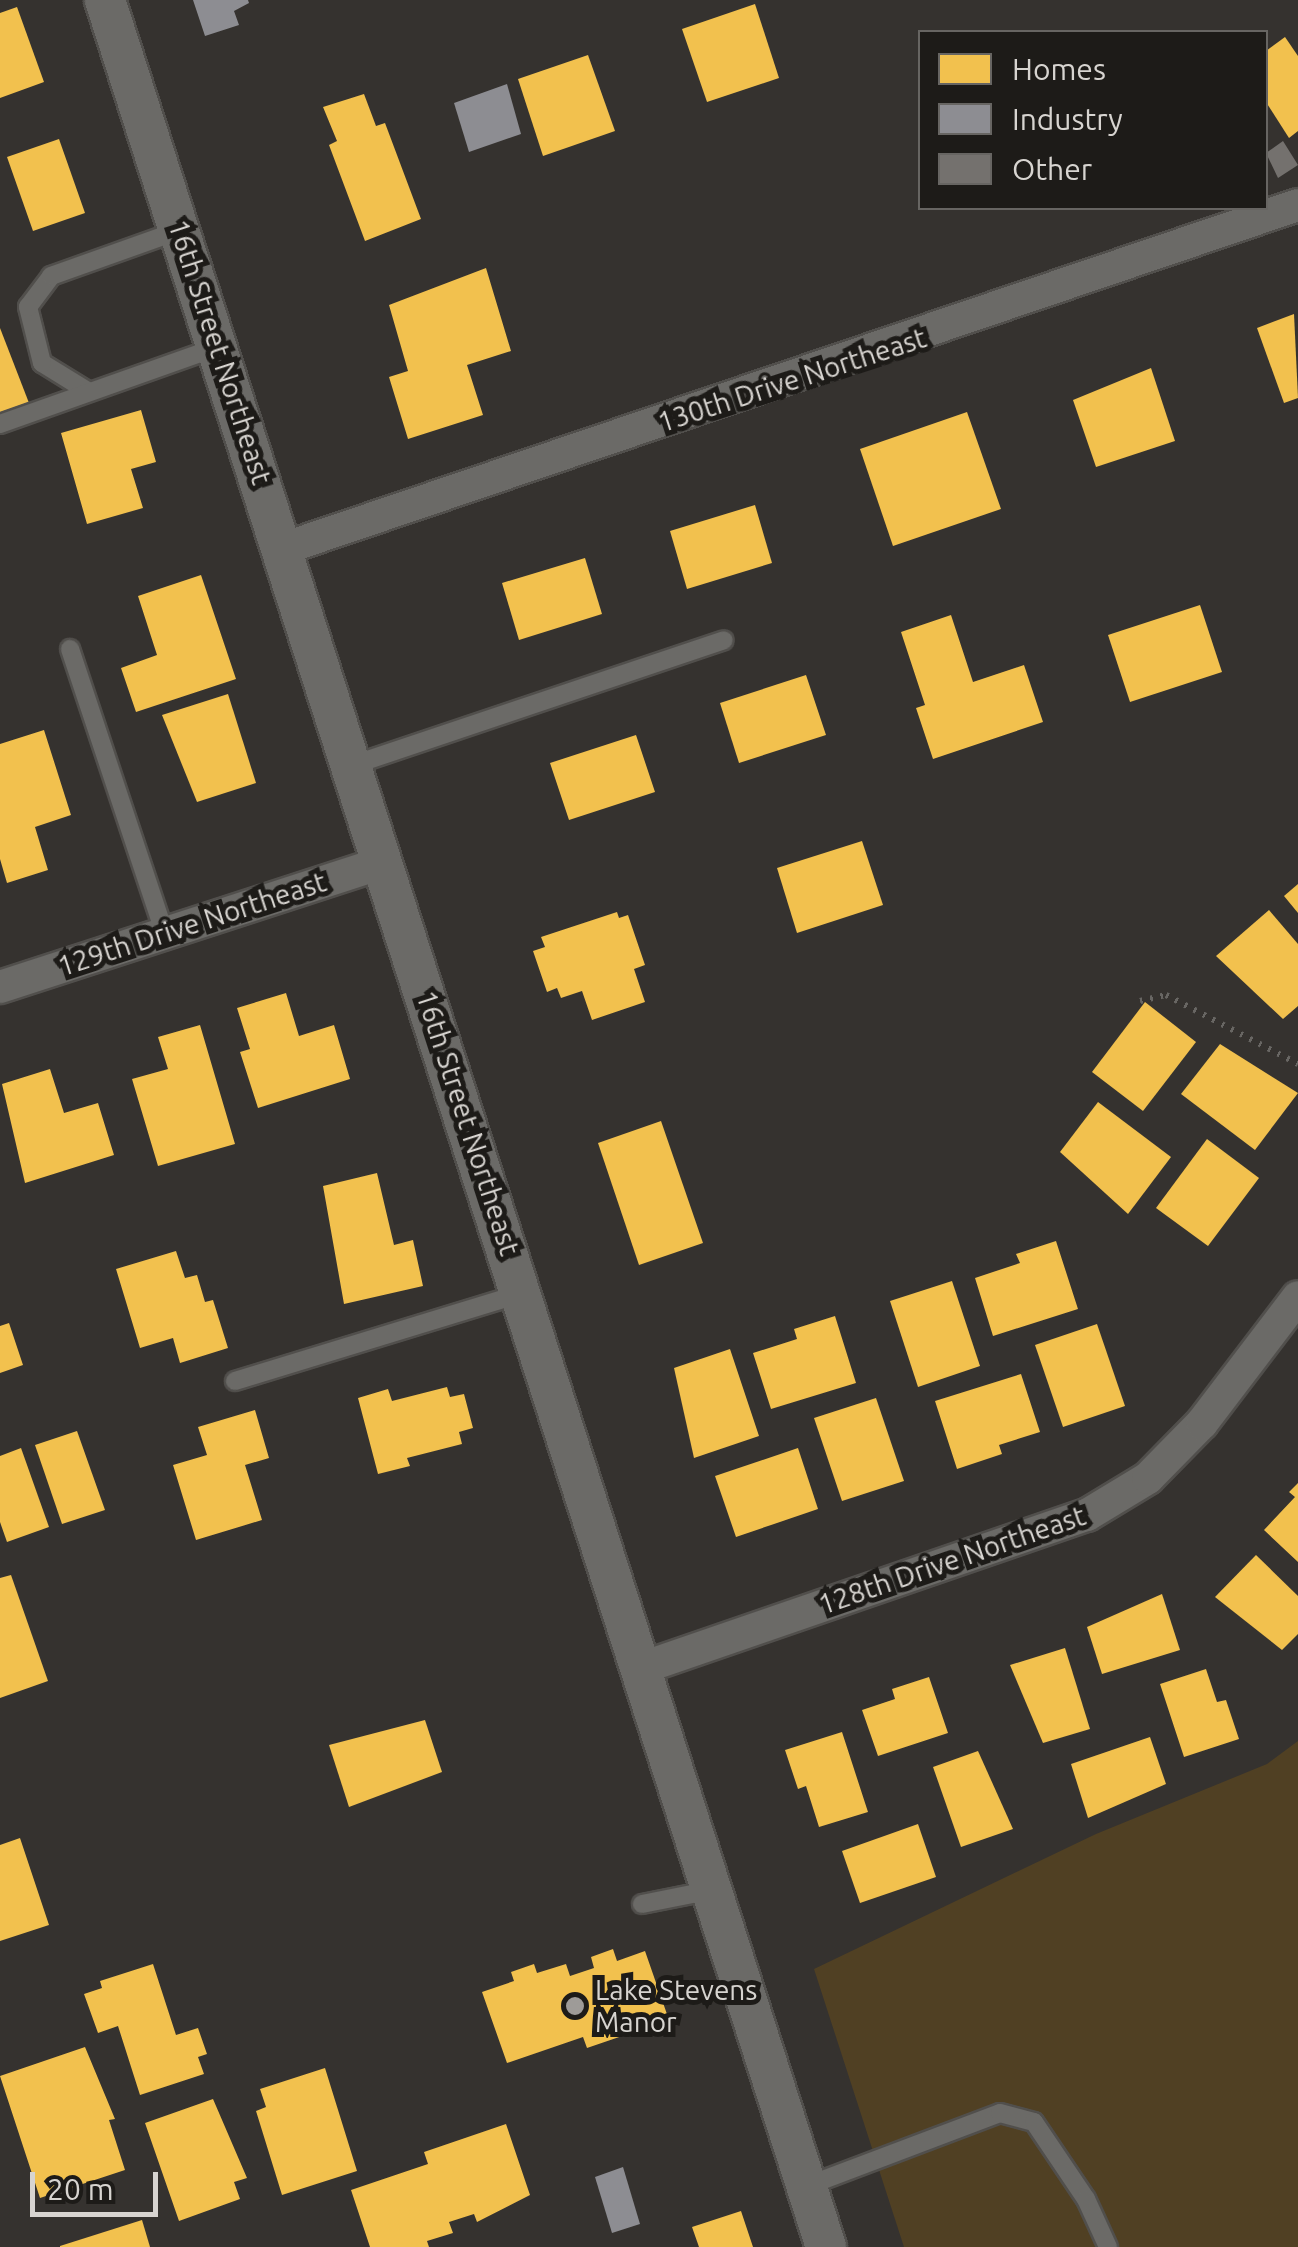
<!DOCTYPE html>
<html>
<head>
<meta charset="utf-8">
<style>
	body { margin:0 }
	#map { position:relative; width:1298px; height:2247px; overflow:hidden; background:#35322f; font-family:Ubuntu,sans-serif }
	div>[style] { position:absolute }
	.green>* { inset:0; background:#504023 }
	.homes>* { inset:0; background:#f2c14e }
	.industry>* { inset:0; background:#8d8d92 }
	.building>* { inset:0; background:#74716e }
	.path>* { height:6px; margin-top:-3px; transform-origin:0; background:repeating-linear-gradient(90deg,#686663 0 2.5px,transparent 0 10.5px) }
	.roads { filter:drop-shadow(2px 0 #514f4c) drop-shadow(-2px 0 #514f4c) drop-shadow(0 2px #514f4c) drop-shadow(0 -2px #514f4c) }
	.service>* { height:18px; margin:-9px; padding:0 9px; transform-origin:9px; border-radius:9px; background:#6b6a67 }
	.minor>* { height:32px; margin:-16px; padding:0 16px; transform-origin:16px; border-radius:16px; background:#6b6a67 }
	.tertiary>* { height:40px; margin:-20px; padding:0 20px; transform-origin:20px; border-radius:20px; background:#6b6a67 }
	.dots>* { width:28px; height:28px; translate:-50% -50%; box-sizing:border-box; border:5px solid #1d1b18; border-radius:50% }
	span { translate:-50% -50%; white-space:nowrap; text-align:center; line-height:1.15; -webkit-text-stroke:10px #1d1b18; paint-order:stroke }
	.street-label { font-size:28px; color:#d7d4d0 }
	.poi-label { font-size:28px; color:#d7d4d0 }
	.left { translate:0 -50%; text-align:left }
	.legend { position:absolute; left:918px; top:30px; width:350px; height:180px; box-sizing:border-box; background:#1d1b18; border:2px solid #676562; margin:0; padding:12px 18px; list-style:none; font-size:30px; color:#d7d4d0 }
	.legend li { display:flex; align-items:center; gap:20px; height:50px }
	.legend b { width:50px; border:2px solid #676562 }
	.scale { position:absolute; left:30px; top:2172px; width:128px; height:45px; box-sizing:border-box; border:5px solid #d7d4d0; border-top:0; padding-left:12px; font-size:30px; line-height:35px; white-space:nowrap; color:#d7d4d0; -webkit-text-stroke:8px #1d1b18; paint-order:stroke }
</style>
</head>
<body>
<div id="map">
	<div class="green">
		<div style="clip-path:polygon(1298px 1741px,1298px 2247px,904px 2247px,814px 1969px,1096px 1834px,1267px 1764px)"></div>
	</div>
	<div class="homes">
		<div style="clip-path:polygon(755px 4px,779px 78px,707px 102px,682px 29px)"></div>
		<div style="clip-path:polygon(17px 7px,44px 82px,0 98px,0 13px)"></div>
		<div style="clip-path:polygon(1285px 37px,1298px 56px,1298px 131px,1289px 138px,1266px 102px,1266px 51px)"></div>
		<div style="clip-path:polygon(588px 55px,615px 131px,543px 156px,518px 79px)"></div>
		<div style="clip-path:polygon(364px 94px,376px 126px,385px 123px,421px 219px,365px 241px,329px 145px,337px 141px,323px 107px)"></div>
		<div style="clip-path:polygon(59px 139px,85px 213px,33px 231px,7px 157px)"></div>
		<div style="clip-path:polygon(486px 268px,511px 351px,467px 365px,483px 415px,408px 439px,389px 377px,408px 371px,389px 305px)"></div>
		<div style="clip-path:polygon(1294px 314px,1298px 398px,1284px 403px,1257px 328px)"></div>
		<div style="clip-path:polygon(0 328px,29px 403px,0 414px)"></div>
		<div style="clip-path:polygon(1151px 368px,1175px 441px,1096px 467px,1073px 400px)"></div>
		<div style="clip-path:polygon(141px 410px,156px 462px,131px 469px,143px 508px,87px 524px,61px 433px)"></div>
		<div style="clip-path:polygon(967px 412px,1001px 509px,893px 546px,860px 449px)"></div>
		<div style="clip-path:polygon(755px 505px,772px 563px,687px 589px,670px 531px)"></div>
		<div style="clip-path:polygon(585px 558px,602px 614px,519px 640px,502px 583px)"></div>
		<div style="clip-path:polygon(201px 575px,236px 679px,136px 712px,121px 668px,157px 655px,138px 596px)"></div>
		<div style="clip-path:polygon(1200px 605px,1222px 672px,1130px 702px,1108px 635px)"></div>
		<div style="clip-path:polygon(951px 615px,973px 682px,1024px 665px,1043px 722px,933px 759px,916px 708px,925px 705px,901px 632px)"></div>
		<div style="clip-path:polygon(806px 675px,826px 735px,739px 763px,720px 703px)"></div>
		<div style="clip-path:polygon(228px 694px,256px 783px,197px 802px,162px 715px)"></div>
		<div style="clip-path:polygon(44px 730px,71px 815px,35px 827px,48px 870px,7px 883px,0 859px,0 744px)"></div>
		<div style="clip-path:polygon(636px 735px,655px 792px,569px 820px,550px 763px)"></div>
		<div style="clip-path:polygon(862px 841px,883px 905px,797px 933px,777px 868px)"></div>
		<div style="clip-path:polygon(1298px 884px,1298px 913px,1284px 896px)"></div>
		<div style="clip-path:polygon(1269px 910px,1298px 944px,1298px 1006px,1283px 1019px,1216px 956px)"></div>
		<div style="clip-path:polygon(617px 912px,619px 918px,628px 915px,645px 965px,634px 969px,645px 1002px,592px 1020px,582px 991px,561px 998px,557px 988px,547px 992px,533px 951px,545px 947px,541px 937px)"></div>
		<div style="clip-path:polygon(286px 993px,299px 1036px,334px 1025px,350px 1079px,258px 1108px,240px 1052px,250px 1049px,237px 1008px)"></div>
		<div style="clip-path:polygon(1145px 1002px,1196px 1042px,1143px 1111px,1092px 1072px)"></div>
		<div style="clip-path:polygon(200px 1025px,235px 1144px,158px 1166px,132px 1079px,168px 1069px,158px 1037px)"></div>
		<div style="clip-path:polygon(1220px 1044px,1298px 1093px,1255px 1150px,1181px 1094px)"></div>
		<div style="clip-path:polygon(50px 1069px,64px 1113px,98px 1103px,114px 1155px,25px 1183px,2px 1084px)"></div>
		<div style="clip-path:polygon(1098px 1102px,1171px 1157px,1128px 1214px,1060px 1152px)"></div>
		<div style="clip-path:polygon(661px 1121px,703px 1243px,639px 1265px,598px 1143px)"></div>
		<div style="clip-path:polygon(1207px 1139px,1259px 1178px,1208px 1246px,1156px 1208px)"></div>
		<div style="clip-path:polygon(377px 1173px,394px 1245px,413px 1240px,423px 1286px,344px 1304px,323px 1186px)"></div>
		<div style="clip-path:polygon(1056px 1241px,1078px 1309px,993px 1336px,975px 1278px,1020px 1263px,1016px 1254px)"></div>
		<div style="clip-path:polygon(176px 1251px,185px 1278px,197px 1275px,205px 1302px,213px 1300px,228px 1348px,180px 1363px,173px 1338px,140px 1348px,116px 1269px)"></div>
		<div style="clip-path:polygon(952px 1281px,980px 1366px,918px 1387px,890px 1301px)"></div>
		<div style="clip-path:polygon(835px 1316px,856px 1383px,771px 1409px,753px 1353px,797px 1339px,794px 1329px)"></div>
		<div style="clip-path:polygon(9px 1323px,23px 1365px,0 1373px,0 1326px)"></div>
		<div style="clip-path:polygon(1097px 1324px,1125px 1406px,1063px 1427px,1035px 1345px)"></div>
		<div style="clip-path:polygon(730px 1349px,759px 1436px,694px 1458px,674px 1368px)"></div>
		<div style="clip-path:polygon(1021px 1374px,1040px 1432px,999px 1445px,1002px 1454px,957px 1469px,935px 1401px)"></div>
		<div style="clip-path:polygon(447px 1387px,450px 1397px,464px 1394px,473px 1428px,459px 1432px,462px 1444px,407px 1458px,410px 1466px,378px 1474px,358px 1398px,388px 1389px,392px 1401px)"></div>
		<div style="clip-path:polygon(876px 1398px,904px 1481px,842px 1501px,814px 1418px)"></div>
		<div style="clip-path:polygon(255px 1410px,269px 1458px,245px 1465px,262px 1520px,196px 1540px,173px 1465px,207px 1455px,198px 1427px)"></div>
		<div style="clip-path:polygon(77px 1431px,105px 1510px,62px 1524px,35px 1445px)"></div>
		<div style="clip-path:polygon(21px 1448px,49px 1527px,7px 1542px,0 1522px,0 1456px)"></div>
		<div style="clip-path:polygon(798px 1448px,818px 1509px,736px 1537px,715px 1476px)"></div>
		<div style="clip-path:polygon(1298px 1483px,1298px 1562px,1264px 1530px,1295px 1497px,1289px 1492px)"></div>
		<div style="clip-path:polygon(1256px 1555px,1298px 1596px,1298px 1634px,1282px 1650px,1215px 1597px)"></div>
		<div style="clip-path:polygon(11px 1575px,48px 1681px,0 1698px,0 1578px)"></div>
		<div style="clip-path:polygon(1162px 1594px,1180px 1650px,1102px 1674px,1087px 1627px)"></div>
		<div style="clip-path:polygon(1065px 1648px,1090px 1729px,1043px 1743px,1010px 1665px)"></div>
		<div style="clip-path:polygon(1206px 1669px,1217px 1702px,1226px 1700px,1239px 1739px,1184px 1757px,1160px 1684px)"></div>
		<div style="clip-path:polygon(929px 1677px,948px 1733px,878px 1756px,862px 1710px,895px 1699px,892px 1689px)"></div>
		<div style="clip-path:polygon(425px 1720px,442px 1772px,349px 1807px,329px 1745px)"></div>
		<div style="clip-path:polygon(842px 1732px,868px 1812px,819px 1827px,806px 1786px,798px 1789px,785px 1750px)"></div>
		<div style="clip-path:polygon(1150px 1737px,1166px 1784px,1088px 1818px,1071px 1764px)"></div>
		<div style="clip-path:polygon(978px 1751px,1013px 1829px,961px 1847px,933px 1767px)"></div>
		<div style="clip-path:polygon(918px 1824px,936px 1877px,860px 1903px,842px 1851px)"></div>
		<div style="clip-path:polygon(20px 1838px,49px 1925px,0 1941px,0 1845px)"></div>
		<div style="clip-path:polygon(613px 1949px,617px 1961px,645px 1951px,669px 2020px,587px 2048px,583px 2037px,507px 2063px,482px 1992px,514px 1981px,511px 1972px,534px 1964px,537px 1973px,566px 1964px,570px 1976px,594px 1968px,591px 1957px)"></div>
		<div style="clip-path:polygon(153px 1964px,176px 2035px,198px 2028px,207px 2054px,198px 2057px,204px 2074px,140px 2095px,118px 2026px,98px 2033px,84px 1994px,102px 1988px,100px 1981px)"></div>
		<div style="clip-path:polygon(85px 2047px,115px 2119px,109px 2120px,125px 2170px,40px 2198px,0 2076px)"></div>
		<div style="clip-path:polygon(325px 2068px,357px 2171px,282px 2195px,256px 2111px,266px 2107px,260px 2089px)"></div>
		<div style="clip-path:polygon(213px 2099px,247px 2178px,234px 2182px,240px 2199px,179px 2221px,145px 2123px)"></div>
		<div style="clip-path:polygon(506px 2124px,530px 2195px,477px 2222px,474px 2214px,449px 2222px,453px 2233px,427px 2241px,429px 2247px,370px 2247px,351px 2190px,428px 2164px,424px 2152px)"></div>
		<div style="clip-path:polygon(741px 2211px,753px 2247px,699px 2247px,692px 2227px)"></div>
		<div style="clip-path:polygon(142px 2220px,150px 2247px,60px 2247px,60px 2246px)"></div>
	</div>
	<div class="industry">
		<div style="clip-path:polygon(193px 0,248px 0,249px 3px,234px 11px,239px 25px,205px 36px)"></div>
		<div style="clip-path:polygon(507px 84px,521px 134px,469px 152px,454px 103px)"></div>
		<div style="clip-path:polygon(623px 2167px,640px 2224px,612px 2233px,595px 2177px)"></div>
	</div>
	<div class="building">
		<div style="clip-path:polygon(1283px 141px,1298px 165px,1278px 178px,1266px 153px)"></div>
	</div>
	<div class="path">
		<div style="left:1140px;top:1001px;width:27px;rotate:-13deg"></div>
		<div style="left:1166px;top:995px;width:149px;rotate:27.6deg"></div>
	</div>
	<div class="roads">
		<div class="service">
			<div style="left:89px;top:392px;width:55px;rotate:-148.3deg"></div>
			<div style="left:42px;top:363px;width:58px;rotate:-104deg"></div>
			<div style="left:28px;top:307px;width:39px;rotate:-53deg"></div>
			<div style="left:51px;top:276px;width:137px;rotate:-19.6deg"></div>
			<div style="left:0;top:424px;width:231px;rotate:-19.5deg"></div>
			<div style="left:70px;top:649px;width:300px;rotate:71.6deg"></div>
			<div style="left:353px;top:765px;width:391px;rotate:-18.6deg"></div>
			<div style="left:235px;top:1381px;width:300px;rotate:-17deg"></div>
			<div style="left:642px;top:1904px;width:71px;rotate:-11.3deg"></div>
			<div style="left:807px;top:2186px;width:206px;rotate:-20.7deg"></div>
			<div style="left:1000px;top:2113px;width:35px;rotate:15deg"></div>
			<div style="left:1034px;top:2122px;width:93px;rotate:56deg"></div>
			<div style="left:1086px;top:2199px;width:53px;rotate:65.4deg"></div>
		</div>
		<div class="minor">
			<div style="left:285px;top:548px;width:1069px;rotate:-18.71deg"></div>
			<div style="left:0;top:987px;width:404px;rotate:-18deg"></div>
			<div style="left:642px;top:1668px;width:471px;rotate:-19deg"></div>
			<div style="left:1087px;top:1515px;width:71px;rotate:-31.2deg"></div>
			<div style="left:1148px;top:1478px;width:77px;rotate:-45.5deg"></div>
			<div style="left:1202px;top:1423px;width:158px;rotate:-52.7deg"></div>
		</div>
		<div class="tertiary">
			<div style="left:105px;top:0;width:2360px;rotate:72.21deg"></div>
		</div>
	</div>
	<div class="dots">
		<div style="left:575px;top:2006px;background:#9e9b98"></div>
	</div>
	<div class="street-label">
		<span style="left:220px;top:352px;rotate:72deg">16th Street Northeast</span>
		<span style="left:792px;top:380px;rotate:-18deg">130th Drive Northeast</span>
		<span style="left:192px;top:924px;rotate:-18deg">129th Drive Northeast</span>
		<span style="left:468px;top:1123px;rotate:72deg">16th Street Northeast</span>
		<span style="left:952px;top:1560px;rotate:-19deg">128th Drive Northeast</span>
	</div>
	<div class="poi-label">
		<span class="left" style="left:595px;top:2006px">Lake Stevens<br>Manor</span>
	</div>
	<ul class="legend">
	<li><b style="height:28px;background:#f2c14e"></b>Homes</li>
	<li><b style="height:28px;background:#8d8d92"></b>Industry</li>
	<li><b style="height:28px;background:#74716e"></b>Other</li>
	</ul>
	<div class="scale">20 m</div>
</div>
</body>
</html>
